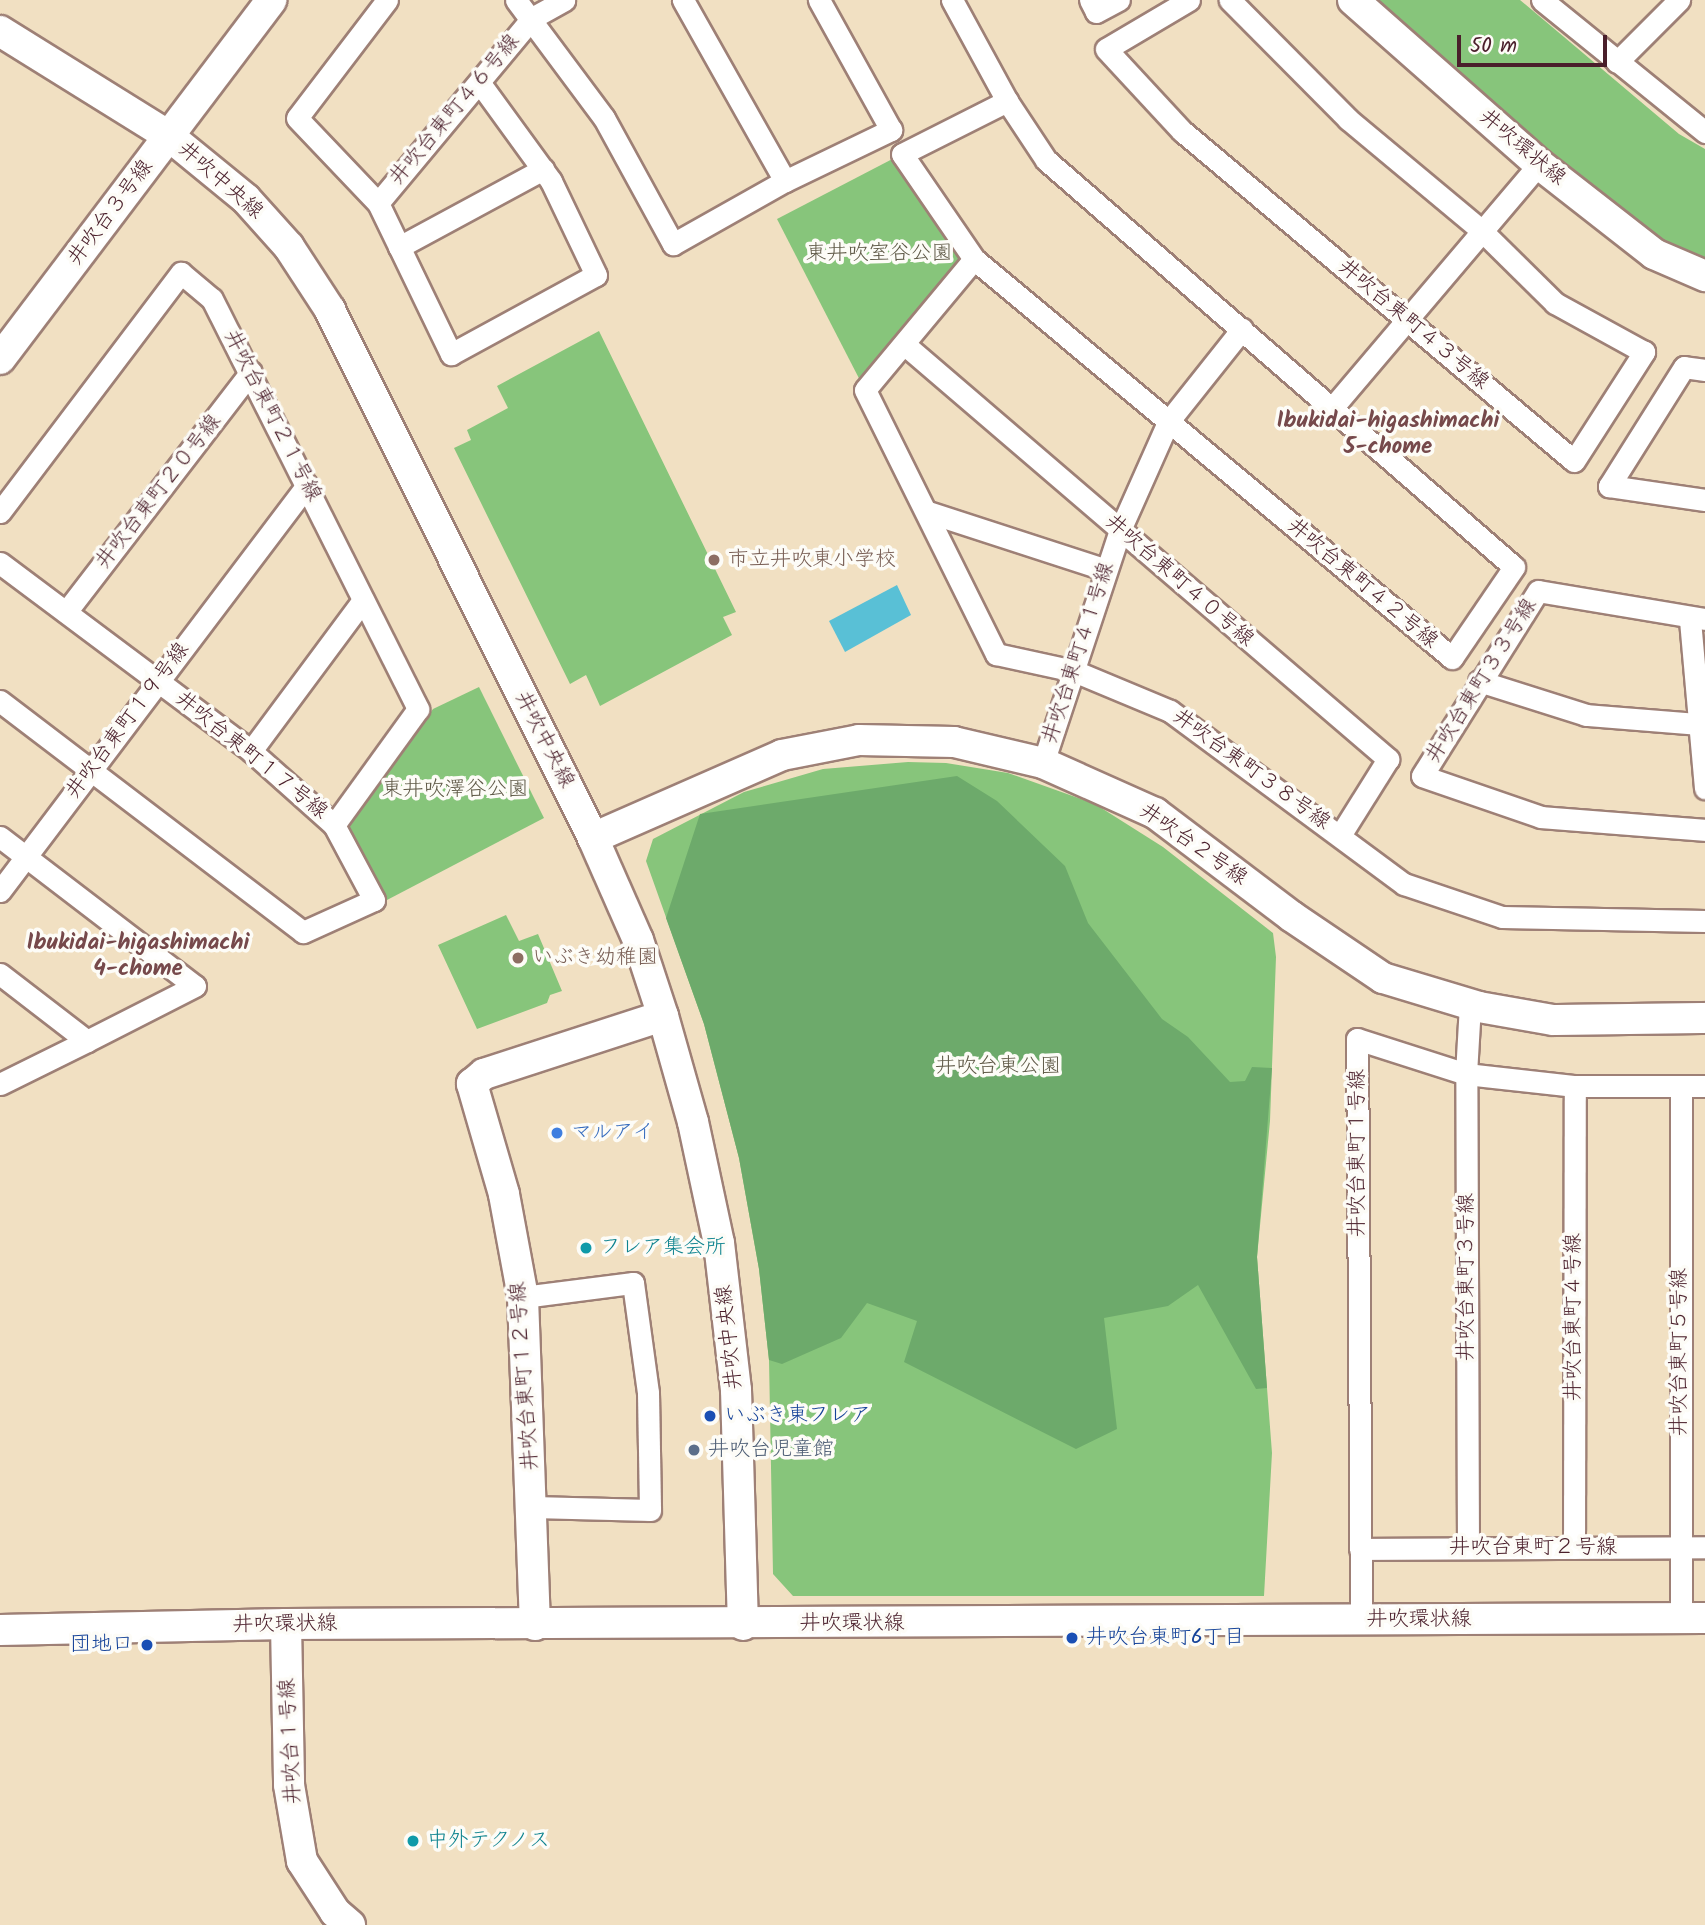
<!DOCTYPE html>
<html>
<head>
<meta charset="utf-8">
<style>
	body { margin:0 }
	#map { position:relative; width:1705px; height:1925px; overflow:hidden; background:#f1e0c2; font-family:Kalam,"Klee One",sans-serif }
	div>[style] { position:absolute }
	.green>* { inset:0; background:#87c57b }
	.forest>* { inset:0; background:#6daa6b }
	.water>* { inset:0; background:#59c0d6 }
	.roads { filter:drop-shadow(2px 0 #9e8076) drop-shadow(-2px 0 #9e8076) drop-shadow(0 2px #9e8076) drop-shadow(0 -2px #9e8076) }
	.street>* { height:21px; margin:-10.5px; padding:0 10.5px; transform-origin:10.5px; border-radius:10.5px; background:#fff }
	.secondary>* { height:30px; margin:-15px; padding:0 15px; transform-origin:15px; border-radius:15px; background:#fff }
	.dots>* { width:19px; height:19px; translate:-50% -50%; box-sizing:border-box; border:4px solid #fdfcf7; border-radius:50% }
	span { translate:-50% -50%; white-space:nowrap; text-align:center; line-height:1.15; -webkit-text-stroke:7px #fdfcf7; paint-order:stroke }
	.street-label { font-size:21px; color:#4a1f2b }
	.park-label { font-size:21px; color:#5f5947 }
	.education-label { font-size:21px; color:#785e54 }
	.left { translate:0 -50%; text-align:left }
	.shop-label { font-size:21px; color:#366cbe }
	.culture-label { font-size:21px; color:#0d838f }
	.transit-label { font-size:21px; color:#164399 }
	.right { translate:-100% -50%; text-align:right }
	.service-label { font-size:21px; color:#4e5e75 }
	.neighbourhood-label { font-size:23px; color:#76494b; font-weight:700 }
	.scale { position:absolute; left:1457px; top:35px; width:150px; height:32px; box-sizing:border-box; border:4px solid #4a1f2b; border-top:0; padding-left:9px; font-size:21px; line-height:24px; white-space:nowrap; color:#4a1f2b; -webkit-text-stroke:5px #fdfcf7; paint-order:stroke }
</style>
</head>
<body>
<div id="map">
	<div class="green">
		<div style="clip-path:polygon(1372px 0,1520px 0,1679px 134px,1705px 149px,1705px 260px,1663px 245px,1578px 185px)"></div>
		<div style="clip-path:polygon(902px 154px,974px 259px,865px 390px,777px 219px)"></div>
		<div style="clip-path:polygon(599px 331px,736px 612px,723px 617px,732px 635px,600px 706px,586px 675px,570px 684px,454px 448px,471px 440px,467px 430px,508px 408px,497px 386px)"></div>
		<div style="clip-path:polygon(479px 687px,544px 818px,387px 900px,349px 834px,348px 821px,433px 709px)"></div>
		<div style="clip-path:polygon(908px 762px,946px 763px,1008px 773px,1095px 804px,1163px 847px,1273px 933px,1276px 957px,1270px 1121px,1257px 1257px,1272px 1453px,1264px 1596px,793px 1596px,773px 1574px,769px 1360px,759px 1269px,739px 1158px,704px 1024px,646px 861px,653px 839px,744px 792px,823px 769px)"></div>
		<div style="clip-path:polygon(506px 915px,519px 941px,538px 934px,562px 991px,550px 995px,547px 1003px,477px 1029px,438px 945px)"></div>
	</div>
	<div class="forest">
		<div style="clip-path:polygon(957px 776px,997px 801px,1065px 866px,1088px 923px,1162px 1019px,1188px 1037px,1230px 1082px,1245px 1081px,1252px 1067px,1272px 1068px,1257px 1257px,1267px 1388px,1256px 1389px,1198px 1285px,1168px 1306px,1104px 1318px,1117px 1429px,1076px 1449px,904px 1362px,917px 1321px,867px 1303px,841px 1338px,782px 1364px,769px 1360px,759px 1269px,739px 1158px,704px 1024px,666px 918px,700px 814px)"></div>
	</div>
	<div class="water">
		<div style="clip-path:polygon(897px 585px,911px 615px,845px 652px,829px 621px)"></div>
	</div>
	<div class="roads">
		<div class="street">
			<div style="left:387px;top:0;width:148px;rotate:127.3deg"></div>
			<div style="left:297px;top:118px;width:117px;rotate:46.4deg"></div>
			<div style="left:378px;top:203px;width:168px;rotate:64.2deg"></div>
			<div style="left:451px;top:354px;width:165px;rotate:-28.6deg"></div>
			<div style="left:596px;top:275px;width:104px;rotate:-115.6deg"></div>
			<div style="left:551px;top:181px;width:122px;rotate:-126deg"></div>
			<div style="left:516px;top:0;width:147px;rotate:53.3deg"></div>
			<div style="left:604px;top:118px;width:144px;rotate:61.3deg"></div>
			<div style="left:673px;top:244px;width:129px;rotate:-29.4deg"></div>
			<div style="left:785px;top:181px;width:208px;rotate:-119.4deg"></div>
			<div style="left:952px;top:0;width:115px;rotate:61.4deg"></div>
			<div style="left:1007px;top:101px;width:71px;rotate:56.5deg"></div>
			<div style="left:1046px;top:160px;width:620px;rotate:41.01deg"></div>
			<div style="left:1514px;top:567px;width:110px;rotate:124.3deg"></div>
			<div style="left:1452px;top:658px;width:623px;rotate:-140.15deg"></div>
			<div style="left:974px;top:259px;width:127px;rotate:-124.4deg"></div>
			<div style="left:902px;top:154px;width:118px;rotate:-26.8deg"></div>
			<div style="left:1090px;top:0;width:13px;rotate:63deg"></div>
			<div style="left:1096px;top:12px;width:26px;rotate:-28deg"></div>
			<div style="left:1189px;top:0;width:96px;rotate:149.4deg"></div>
			<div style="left:1106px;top:49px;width:112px;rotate:47.2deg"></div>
			<div style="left:1182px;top:131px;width:512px;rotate:40.09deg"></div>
			<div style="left:1574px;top:461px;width:130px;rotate:-57.3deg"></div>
			<div style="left:1644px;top:352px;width:102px;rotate:-151.2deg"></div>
			<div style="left:1555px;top:303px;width:104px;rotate:-135.4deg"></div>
			<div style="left:1481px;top:230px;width:173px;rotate:-140.2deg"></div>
			<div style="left:1348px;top:119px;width:168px;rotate:-134.8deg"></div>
			<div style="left:1542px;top:0;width:210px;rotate:39deg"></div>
			<div style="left:1617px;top:62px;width:88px;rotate:-45deg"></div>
			<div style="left:785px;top:181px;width:118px;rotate:-25.7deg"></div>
			<div style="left:891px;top:130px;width:149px;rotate:-119deg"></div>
			<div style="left:378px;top:203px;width:241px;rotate:-50.2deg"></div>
			<div style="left:532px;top:18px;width:37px;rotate:-29deg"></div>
			<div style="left:399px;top:247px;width:164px;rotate:-28.4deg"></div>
			<div style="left:974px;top:259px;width:170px;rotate:129.8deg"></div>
			<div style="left:865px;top:390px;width:295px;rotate:63.6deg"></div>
			<div style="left:996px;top:654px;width:80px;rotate:12.3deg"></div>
			<div style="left:1074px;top:671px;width:104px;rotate:22.6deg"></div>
			<div style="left:1170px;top:711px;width:291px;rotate:36.5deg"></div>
			<div style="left:1404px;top:884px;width:103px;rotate:18.6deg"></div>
			<div style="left:1502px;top:917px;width:203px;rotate:1.1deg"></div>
			<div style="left:904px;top:344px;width:638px;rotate:40.61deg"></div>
			<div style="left:1388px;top:759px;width:89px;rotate:122.1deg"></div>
			<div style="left:1705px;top:370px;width:21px;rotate:-172deg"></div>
			<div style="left:1684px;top:367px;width:141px;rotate:122.2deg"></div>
			<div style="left:1609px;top:486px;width:97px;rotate:8.3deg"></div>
			<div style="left:1333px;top:407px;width:319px;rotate:-49.7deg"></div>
			<div style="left:0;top:512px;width:300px;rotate:-52.9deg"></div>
			<div style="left:181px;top:273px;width:40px;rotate:40deg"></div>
			<div style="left:212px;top:299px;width:459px;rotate:63.3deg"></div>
			<div style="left:418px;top:709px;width:143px;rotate:125.9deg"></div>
			<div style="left:928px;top:512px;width:187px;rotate:18deg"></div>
			<div style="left:0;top:563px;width:314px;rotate:36.8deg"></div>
			<div style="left:251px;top:751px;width:111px;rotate:41.7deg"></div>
			<div style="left:334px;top:825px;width:85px;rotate:61.9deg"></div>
			<div style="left:374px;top:900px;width:78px;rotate:155.7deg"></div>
			<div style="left:303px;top:932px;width:381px;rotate:-142.7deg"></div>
			<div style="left:66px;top:612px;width:303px;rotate:-52.4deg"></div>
			<div style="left:1705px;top:619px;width:169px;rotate:-170.5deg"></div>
			<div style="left:1538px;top:591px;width:218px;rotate:122.1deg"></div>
			<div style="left:1422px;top:776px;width:126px;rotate:19deg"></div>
			<div style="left:1541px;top:817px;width:165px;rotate:4.5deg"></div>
			<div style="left:1690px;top:620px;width:169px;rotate:84.9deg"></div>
			<div style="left:1479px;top:681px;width:112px;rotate:17.6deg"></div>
			<div style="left:1586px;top:715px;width:113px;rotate:4.6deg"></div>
			<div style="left:251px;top:751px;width:188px;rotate:-53.4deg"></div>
			<div style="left:1043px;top:763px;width:245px;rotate:-71.7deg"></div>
			<div style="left:1120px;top:530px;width:118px;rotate:-66deg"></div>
			<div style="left:1168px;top:422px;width:119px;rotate:-51.5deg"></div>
			<div style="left:0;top:837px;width:245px;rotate:37.4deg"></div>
			<div style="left:195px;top:986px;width:121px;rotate:153deg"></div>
			<div style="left:0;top:891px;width:509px;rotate:-52.9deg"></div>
			<div style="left:0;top:974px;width:110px;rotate:37.6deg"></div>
			<div style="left:87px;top:1041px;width:97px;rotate:153.7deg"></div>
			<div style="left:1681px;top:1087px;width:531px;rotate:90deg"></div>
			<div style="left:523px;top:1297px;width:111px;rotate:-7.3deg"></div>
			<div style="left:633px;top:1283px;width:111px;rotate:82.2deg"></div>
			<div style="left:648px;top:1393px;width:117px;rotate:89deg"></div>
			<div style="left:650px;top:1510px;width:117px;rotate:-178.5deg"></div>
			<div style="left:1468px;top:1548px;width:474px;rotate:-90.2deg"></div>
			<div style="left:1466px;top:1074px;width:69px;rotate:-86.7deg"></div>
			<div style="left:1574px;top:1548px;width:462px;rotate:-89.9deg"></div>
			<div style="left:1360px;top:1549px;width:345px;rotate:-0.3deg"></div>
			<div style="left:1361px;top:1621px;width:582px;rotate:-90.39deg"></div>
			<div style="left:1357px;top:1039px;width:114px;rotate:17.8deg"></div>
			<div style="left:1466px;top:1074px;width:110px;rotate:6.3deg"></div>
			<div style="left:1575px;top:1086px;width:130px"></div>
		</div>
		<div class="secondary">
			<div style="left:1353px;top:0;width:248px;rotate:41.4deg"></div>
			<div style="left:1539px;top:164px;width:146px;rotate:38deg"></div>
			<div style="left:1654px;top:254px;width:56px;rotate:23.3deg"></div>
			<div style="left:0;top:31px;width:199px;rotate:31.9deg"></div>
			<div style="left:169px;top:136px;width:99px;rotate:39.3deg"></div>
			<div style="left:246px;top:199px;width:64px;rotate:48.1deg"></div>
			<div style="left:289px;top:247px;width:75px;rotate:56.9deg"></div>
			<div style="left:330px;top:310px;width:590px;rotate:63.52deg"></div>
			<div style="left:593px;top:838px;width:111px;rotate:66.2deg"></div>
			<div style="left:638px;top:940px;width:80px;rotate:71.8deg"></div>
			<div style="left:663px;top:1016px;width:110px;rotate:74.2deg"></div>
			<div style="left:693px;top:1122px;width:124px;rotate:77.9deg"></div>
			<div style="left:719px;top:1243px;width:148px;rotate:83.4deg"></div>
			<div style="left:736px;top:1390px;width:235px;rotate:88.3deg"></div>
			<div style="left:0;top:359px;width:450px;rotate:-52.9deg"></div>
			<div style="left:593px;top:838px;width:206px;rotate:-23.7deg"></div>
			<div style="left:782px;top:755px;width:78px;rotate:-11deg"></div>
			<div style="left:859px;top:740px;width:95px;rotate:1.2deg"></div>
			<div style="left:954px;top:742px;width:91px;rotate:13.3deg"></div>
			<div style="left:1043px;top:763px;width:123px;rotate:24.1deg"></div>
			<div style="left:1155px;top:813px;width:171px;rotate:37.1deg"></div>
			<div style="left:1291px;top:916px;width:111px;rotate:34deg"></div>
			<div style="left:1383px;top:978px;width:100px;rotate:16.8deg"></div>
			<div style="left:1479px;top:1007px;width:75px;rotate:10deg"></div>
			<div style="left:1553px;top:1020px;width:152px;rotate:-0.8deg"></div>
			<div style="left:286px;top:1624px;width:161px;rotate:88.9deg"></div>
			<div style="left:289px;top:1785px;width:77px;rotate:80.3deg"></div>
			<div style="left:302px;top:1861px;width:61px;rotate:57.1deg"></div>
			<div style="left:335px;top:1912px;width:20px;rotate:41deg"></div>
			<div style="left:535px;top:1625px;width:328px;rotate:-92.1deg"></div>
			<div style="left:523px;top:1297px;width:105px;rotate:-100.5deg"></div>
			<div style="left:504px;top:1194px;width:115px;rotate:-106.2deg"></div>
			<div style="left:472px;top:1084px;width:16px;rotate:-40deg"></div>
			<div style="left:484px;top:1074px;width:188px;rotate:-18deg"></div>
			<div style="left:0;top:1630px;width:286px;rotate:-1.2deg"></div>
			<div style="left:286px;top:1624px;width:1419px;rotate:-0.24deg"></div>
		</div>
	</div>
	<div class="dots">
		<div style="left:714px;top:560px;background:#8d6e63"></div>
		<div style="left:518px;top:958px;background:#8d6e63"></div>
		<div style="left:557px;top:1133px;background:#3f7fe0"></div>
		<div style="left:586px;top:1248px;background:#0f9aa8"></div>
		<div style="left:710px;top:1416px;background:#1a4fb4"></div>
		<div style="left:694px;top:1450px;background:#5c6f8a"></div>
		<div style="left:1072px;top:1638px;background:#1a4fb4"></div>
		<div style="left:147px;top:1645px;background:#1a4fb4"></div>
		<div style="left:413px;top:1841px;background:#0f9aa8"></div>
	</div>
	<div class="street-label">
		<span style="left:455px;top:110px;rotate:-50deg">井吹台東町４６号線</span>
		<span style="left:1522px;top:148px;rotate:40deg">井吹環状線</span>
		<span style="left:220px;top:181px;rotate:41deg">井吹中央線</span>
		<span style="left:111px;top:213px;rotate:-53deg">井吹台３号線</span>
		<span style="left:1413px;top:325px;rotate:40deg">井吹台東町４３号線</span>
		<span style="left:272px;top:416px;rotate:63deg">井吹台東町２１号線</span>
		<span style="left:159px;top:492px;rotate:-52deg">井吹台東町２０号線</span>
		<span style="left:1179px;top:581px;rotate:41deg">井吹台東町４０号線</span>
		<span style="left:1362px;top:584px;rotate:40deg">井吹台東町４２号線</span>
		<span style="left:1079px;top:653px;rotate:-72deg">井吹台東町４１号線</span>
		<span style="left:1482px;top:681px;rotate:-58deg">井吹台東町３３号線</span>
		<span style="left:128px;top:721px;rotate:-53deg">井吹台東町１９号線</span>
		<span style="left:544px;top:740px;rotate:63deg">井吹中央線</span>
		<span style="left:251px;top:756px;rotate:39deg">井吹台東町１７号線</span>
		<span style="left:1251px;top:770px;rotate:36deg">井吹台東町３８号線</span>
		<span style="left:1193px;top:845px;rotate:35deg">井吹台２号線</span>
		<span style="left:1358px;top:1153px;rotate:-90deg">井吹台東町１号線</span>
		<span style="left:1467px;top:1277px;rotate:-90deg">井吹台東町３号線</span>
		<span style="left:1574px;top:1317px;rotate:-90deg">井吹台東町４号線</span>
		<span style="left:730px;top:1337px;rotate:-96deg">井吹中央線</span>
		<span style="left:1680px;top:1352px;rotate:-90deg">井吹台東町５号線</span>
		<span style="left:525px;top:1376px;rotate:-94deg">井吹台東町１２号線</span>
		<span style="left:1533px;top:1548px">井吹台東町２号線</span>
		<span style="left:1419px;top:1620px">井吹環状線</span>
		<span style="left:852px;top:1624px">井吹環状線</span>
		<span style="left:285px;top:1625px;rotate:-1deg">井吹環状線</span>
		<span style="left:291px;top:1741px;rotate:-93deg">井吹台１号線</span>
	</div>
	<div class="park-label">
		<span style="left:879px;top:254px">東井吹室谷公園</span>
		<span style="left:455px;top:790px">東井吹澤谷公園</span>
		<span style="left:998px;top:1067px">井吹台東公園</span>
	</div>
	<div class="education-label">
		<span class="left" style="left:728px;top:560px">市立井吹東小学校</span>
		<span class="left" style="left:532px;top:958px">いぶき幼稚園</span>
	</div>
	<div class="shop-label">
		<span class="left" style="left:571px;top:1133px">マルアイ</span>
	</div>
	<div class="culture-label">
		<span class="left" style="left:600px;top:1248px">フレア集会所</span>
		<span class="left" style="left:427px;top:1841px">中外テクノス</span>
	</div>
	<div class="transit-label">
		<span class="left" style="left:724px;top:1416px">いぶき東フレア</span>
		<span class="left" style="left:1086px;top:1638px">井吹台東町6丁目</span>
		<span class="right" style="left:133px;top:1645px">団地口</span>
	</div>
	<div class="service-label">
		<span class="left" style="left:708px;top:1450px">井吹台児童館</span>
	</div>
	<div class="neighbourhood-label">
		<span style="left:1388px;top:434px">Ibukidai-higashimachi<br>5-chome</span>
		<span style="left:138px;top:956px">Ibukidai-higashimachi<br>4-chome</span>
	</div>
	<div class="scale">50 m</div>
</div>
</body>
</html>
